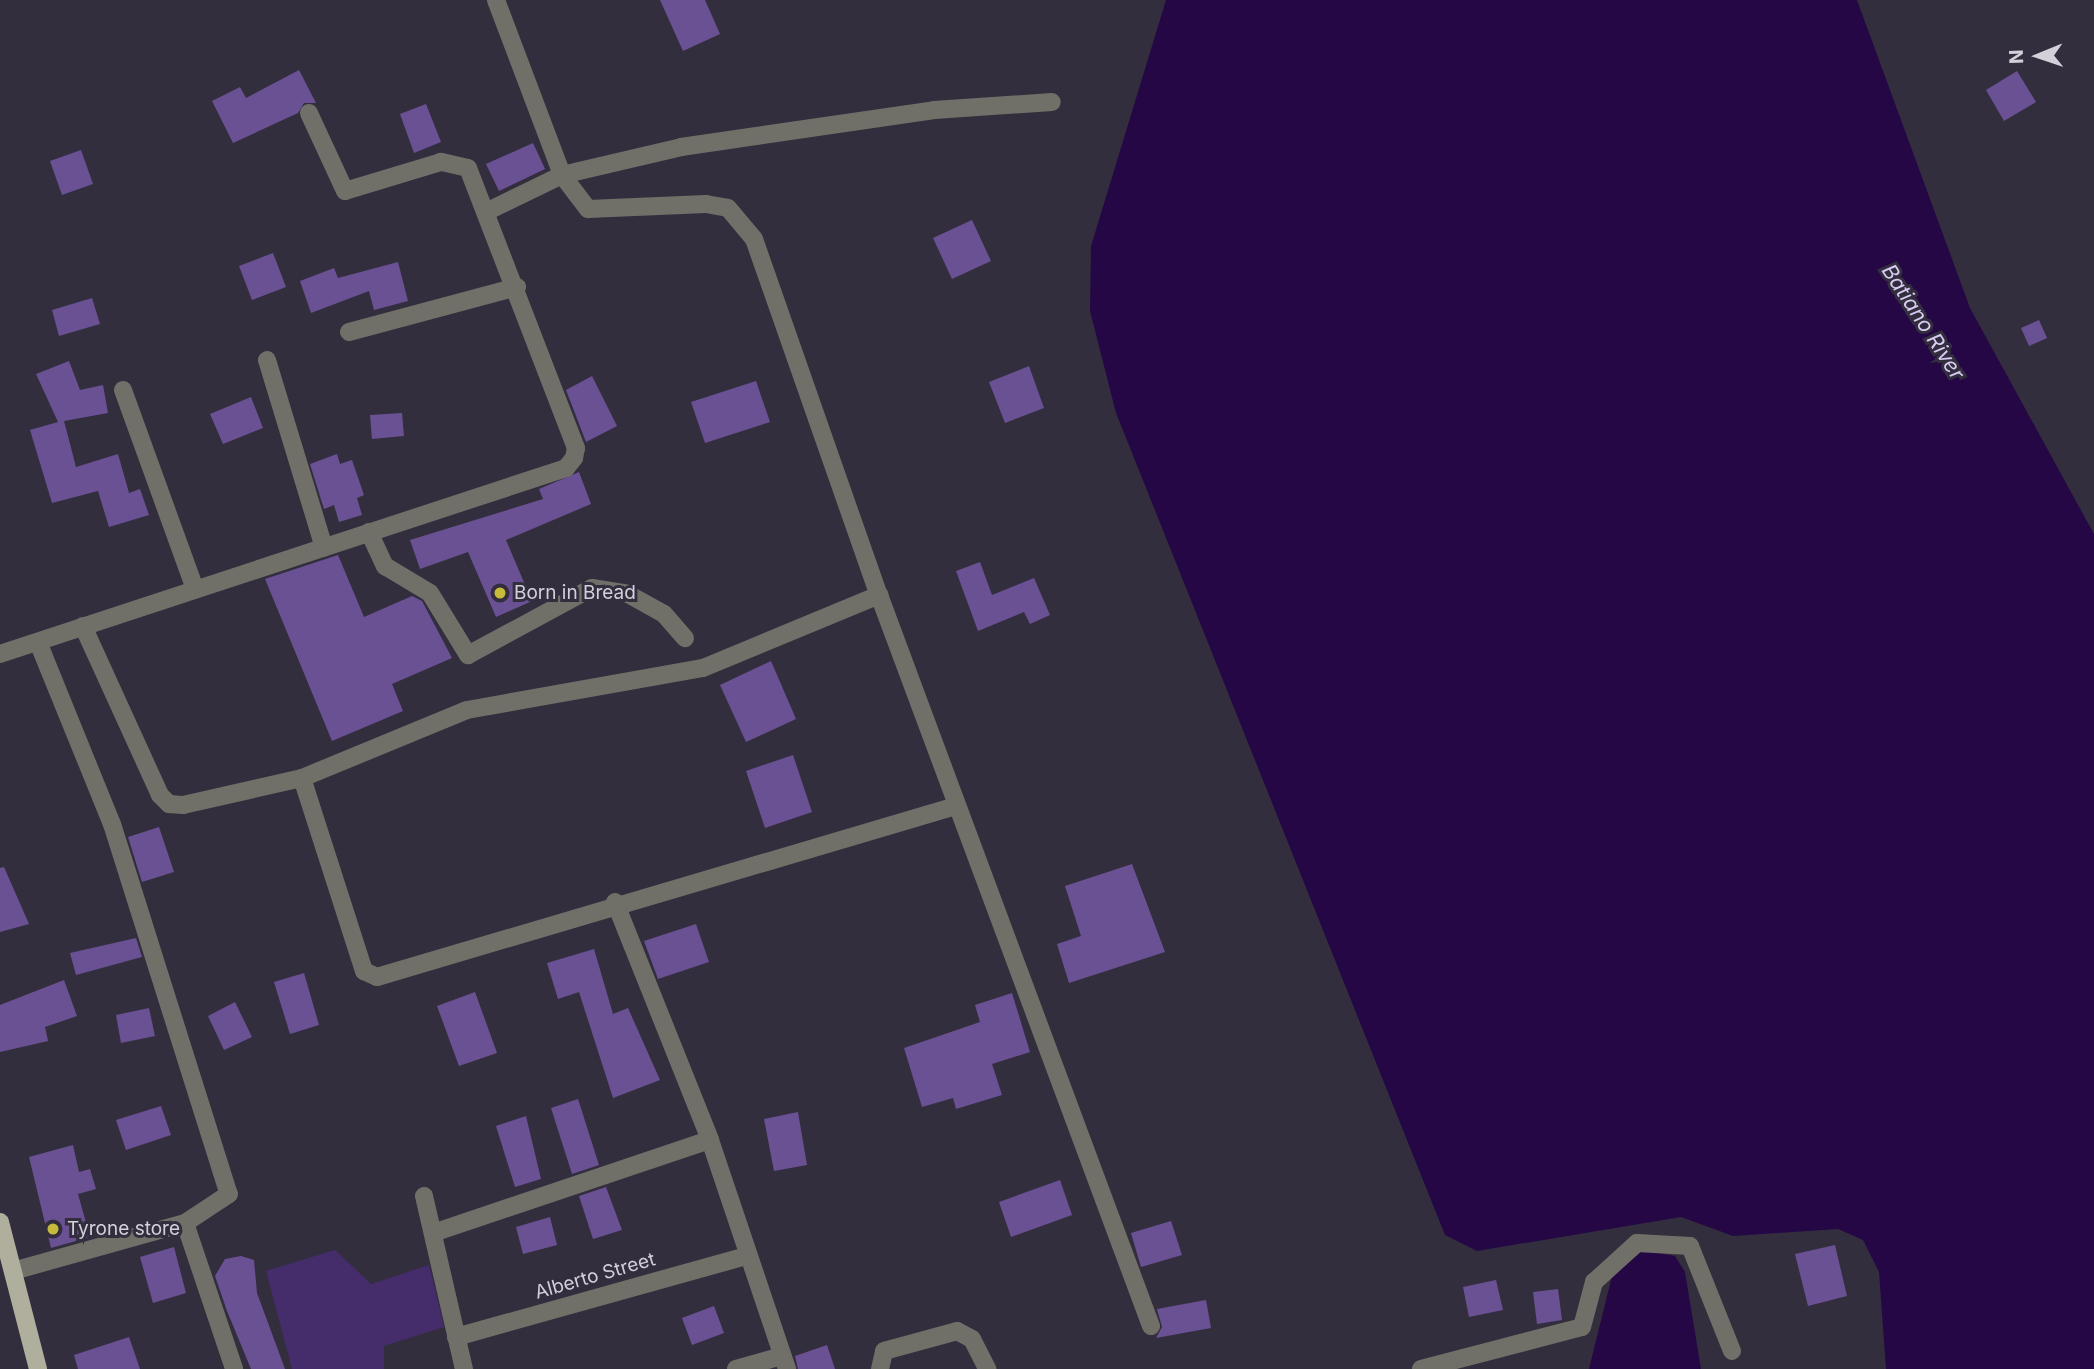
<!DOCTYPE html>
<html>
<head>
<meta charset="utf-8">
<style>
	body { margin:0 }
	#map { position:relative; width:2094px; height:1369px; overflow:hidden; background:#332e3e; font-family:Inter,sans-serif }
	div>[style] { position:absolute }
	.green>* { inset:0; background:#452c6b }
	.water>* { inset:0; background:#250746 }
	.building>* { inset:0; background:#6a5194 }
	.minor>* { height:18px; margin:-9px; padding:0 9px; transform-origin:9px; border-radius:9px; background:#717068 }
	.major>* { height:18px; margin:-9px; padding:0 9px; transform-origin:9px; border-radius:9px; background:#b0af9d }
	.dots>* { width:19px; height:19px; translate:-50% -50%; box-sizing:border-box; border:4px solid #332e3e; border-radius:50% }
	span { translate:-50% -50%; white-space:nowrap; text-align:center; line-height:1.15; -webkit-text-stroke:6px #332e3e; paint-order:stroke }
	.poi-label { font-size:19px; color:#d3d0da }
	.left { translate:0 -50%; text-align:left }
	.street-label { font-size:19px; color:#d3d0da }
	.water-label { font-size:21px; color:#d8ccf3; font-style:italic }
	.north { position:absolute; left:2003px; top:21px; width:70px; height:70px; -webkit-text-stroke:5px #332e3e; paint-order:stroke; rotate:268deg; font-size:19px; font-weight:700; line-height:28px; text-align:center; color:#d3d0da }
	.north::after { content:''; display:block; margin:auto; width:24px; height:32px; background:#d3d0da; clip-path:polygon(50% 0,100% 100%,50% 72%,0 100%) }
</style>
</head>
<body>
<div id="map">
	<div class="green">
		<div style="clip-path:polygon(335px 1250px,371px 1284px,429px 1265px,444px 1327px,384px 1346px,384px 1369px,292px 1369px,266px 1271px)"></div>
	</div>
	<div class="water">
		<div style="clip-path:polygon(1166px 0,1857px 0,1970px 308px,2094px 534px,2094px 1369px,1886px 1369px,1879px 1272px,1863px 1240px,1838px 1229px,1733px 1236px,1681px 1217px,1477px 1251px,1445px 1235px,1116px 413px,1090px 311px,1091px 246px)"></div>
		<div style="clip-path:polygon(1636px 1249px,1675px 1256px,1685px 1272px,1701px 1369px,1589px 1369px,1615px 1264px)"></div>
	</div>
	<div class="building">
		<div style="clip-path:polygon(660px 0,705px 0,720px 34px,683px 51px)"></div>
		<div style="clip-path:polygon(299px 70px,316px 103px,304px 103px,298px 113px,233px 143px,212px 101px,240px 87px,246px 98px)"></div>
		<div style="clip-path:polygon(2017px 71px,2036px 102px,2004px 121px,1986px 90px)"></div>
		<div style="clip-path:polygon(426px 104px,441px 142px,414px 153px,400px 114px)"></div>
		<div style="clip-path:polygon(533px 143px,545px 169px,499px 191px,486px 164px)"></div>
		<div style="clip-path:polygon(81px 150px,93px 184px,62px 195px,50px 161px)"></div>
		<div style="clip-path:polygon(972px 220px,991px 261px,952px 279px,933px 238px)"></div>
		<div style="clip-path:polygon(273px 253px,286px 287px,252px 300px,239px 266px)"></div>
		<div style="clip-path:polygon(398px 262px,408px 301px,374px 310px,369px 291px,311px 313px,300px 281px,334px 268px,338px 278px)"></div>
		<div style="clip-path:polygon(92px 298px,100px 324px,59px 336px,52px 310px)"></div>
		<div style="clip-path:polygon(2039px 320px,2047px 338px,2029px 346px,2021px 328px)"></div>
		<div style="clip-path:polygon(69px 361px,80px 390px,103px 385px,108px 413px,64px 421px,76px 467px,118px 454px,129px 493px,140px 489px,149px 515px,109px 527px,98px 491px,52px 503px,30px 430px,58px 422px,36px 374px)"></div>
		<div style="clip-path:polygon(1029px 366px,1044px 408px,1005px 423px,989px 382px)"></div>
		<div style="clip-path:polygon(592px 376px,617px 426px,586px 442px,566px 390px)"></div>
		<div style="clip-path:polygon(756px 381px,770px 422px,705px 443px,691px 402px)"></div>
		<div style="clip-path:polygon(251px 397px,263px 428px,223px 444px,210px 414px)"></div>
		<div style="clip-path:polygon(402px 413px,404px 436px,372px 439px,370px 415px)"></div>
		<div style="clip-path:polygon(337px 454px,340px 464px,352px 460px,364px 495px,357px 498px,362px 515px,339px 522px,334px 505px,324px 509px,310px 464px)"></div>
		<div style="clip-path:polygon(579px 472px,591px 504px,506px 540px,532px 601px,496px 617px,468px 552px,420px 569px,410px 540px,543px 499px,539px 489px)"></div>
		<div style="clip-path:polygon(338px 555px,364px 617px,412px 596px,422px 601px,452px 658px,392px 684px,403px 711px,332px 741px,265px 579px)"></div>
		<div style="clip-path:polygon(980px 562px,992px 595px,1034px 578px,1050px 615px,1030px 624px,1024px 612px,978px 631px,956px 571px)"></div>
		<div style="clip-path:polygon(771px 661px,796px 719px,746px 742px,720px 685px)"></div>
		<div style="clip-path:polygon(793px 755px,812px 812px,765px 828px,746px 771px)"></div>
		<div style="clip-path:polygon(159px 827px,174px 872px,142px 882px,128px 837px)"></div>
		<div style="clip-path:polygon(1132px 864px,1165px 952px,1069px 983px,1057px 944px,1081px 936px,1065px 886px)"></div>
		<div style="clip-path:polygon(4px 867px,29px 924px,0 932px,0 868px)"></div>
		<div style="clip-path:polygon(696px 924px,709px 962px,658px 979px,644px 941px)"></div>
		<div style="clip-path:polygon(136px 938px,142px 957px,76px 975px,70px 953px)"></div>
		<div style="clip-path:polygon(594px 949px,613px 1014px,628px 1008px,660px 1080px,613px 1098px,579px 992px,558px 999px,547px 963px)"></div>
		<div style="clip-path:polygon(304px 973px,319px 1025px,290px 1034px,274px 982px)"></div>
		<div style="clip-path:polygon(64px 980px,77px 1016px,45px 1027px,48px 1041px,0 1052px,0 1005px)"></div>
		<div style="clip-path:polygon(475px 992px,497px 1053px,459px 1066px,437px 1006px)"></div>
		<div style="clip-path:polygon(1012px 993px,1030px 1052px,992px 1064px,1002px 1095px,956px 1109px,953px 1098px,922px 1107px,904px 1048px,980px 1022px,975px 1005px)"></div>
		<div style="clip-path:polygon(235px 1002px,252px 1037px,224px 1050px,208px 1016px)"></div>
		<div style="clip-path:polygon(149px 1008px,155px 1036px,121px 1043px,116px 1015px)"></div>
		<div style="clip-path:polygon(578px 1099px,599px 1165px,572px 1174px,551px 1108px)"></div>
		<div style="clip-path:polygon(161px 1106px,171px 1135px,126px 1150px,116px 1120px)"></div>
		<div style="clip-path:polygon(798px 1112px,807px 1165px,774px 1171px,764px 1119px)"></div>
		<div style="clip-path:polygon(526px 1116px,541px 1179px,515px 1187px,496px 1126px)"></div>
		<div style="clip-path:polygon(73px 1145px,79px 1172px,90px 1169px,96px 1189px,78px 1194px,90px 1237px,51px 1248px,29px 1157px)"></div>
		<div style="clip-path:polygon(1060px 1180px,1072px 1215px,1011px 1237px,999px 1202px)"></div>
		<div style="clip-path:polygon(606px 1187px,622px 1230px,593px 1239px,579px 1196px)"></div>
		<div style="clip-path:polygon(550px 1217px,557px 1245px,523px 1254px,516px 1227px)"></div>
		<div style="clip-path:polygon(1171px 1221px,1182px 1255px,1141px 1267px,1131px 1233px)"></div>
		<div style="clip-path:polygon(1835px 1245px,1847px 1296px,1808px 1306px,1795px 1254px)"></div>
		<div style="clip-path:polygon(174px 1247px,186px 1293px,153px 1303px,140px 1257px)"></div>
		<div style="clip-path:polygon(241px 1256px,254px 1260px,257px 1293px,285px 1369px,251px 1369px,227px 1311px,215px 1276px,225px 1259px)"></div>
		<div style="clip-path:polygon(1496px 1280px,1503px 1310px,1469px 1317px,1463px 1287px)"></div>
		<div style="clip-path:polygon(1558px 1289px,1562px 1320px,1537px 1324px,1533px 1292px)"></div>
		<div style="clip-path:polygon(1206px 1300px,1211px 1328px,1156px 1338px,1162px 1327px,1157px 1309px)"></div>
		<div style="clip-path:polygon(714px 1306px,724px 1333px,692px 1345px,682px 1318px)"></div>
		<div style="clip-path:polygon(129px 1337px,140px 1369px,78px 1369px,74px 1355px)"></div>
		<div style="clip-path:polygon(827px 1345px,835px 1369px,798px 1369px,795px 1356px)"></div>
	</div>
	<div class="minor">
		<div style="left:496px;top:0;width:187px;rotate:69.3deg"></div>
		<div style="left:562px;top:175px;width:43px;rotate:52.6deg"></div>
		<div style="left:588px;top:209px;width:118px;rotate:-2.4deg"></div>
		<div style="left:706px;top:204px;width:22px;rotate:10deg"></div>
		<div style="left:728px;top:208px;width:40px;rotate:50deg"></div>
		<div style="left:754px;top:239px;width:377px;rotate:70.7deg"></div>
		<div style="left:879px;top:595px;width:780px;rotate:69.59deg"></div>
		<div style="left:488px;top:211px;width:82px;rotate:-25.9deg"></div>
		<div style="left:562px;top:175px;width:122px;rotate:-13.2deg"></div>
		<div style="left:681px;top:147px;width:256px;rotate:-8.3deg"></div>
		<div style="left:934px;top:110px;width:118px;rotate:-3.9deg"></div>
		<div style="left:349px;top:332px;width:174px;rotate:-15deg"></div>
		<div style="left:267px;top:360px;width:196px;rotate:73.1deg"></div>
		<div style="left:123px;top:390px;width:212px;rotate:70.1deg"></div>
		<div style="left:369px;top:532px;width:38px;rotate:65deg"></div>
		<div style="left:385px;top:566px;width:52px;rotate:31deg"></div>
		<div style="left:430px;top:593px;width:73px;rotate:58.5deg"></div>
		<div style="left:468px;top:655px;width:141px;rotate:-28.4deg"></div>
		<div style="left:592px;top:588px;width:36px;rotate:9deg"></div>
		<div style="left:628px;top:594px;width:41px;rotate:29.1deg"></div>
		<div style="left:664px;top:614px;width:32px;rotate:49deg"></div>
		<div style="left:83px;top:626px;width:186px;rotate:65.5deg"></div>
		<div style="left:160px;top:795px;width:13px;rotate:45deg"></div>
		<div style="left:169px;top:804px;width:14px;rotate:4deg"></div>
		<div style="left:183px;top:805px;width:122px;rotate:-12.8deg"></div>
		<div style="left:302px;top:778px;width:178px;rotate:-22.4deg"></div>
		<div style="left:467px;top:710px;width:240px;rotate:-10.1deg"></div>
		<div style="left:703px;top:668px;width:191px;rotate:-22.5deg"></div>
		<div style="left:38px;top:642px;width:196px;rotate:67.9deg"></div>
		<div style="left:112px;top:824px;width:388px;rotate:72.5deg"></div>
		<div style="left:229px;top:1194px;width:53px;rotate:146.6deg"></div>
		<div style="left:0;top:654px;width:596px;rotate:-18.19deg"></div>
		<div style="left:566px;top:468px;width:13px;rotate:-51deg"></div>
		<div style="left:574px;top:458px;width:10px;rotate:-79deg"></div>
		<div style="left:576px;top:448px;width:300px;rotate:-111.1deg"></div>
		<div style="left:468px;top:168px;width:28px;rotate:-167deg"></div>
		<div style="left:441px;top:162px;width:100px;rotate:163.2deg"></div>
		<div style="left:345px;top:191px;width:86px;rotate:-114.8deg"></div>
		<div style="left:302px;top:778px;width:203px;rotate:72.2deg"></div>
		<div style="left:364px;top:971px;width:14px;rotate:25deg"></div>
		<div style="left:377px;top:977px;width:604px;rotate:-16.45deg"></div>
		<div style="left:615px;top:902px;width:256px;rotate:68.2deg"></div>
		<div style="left:710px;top:1140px;width:242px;rotate:71.4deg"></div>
		<div style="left:424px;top:1196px;width:178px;rotate:77deg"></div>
		<div style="left:433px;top:1233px;width:292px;rotate:-18.6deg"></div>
		<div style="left:13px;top:1271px;width:179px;rotate:-15.6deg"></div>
		<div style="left:185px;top:1223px;width:154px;rotate:71.4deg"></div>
		<div style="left:456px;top:1337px;width:301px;rotate:-15.6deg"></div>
		<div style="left:736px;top:1369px;width:48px;rotate:-15.8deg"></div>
		<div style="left:880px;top:1369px;width:18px;rotate:-77deg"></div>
		<div style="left:884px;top:1351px;width:76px;rotate:-15.3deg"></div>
		<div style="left:957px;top:1331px;width:17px;rotate:28deg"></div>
		<div style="left:972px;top:1339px;width:34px;rotate:63deg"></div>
		<div style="left:1421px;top:1369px;width:166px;rotate:-14.6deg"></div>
		<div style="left:1582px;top:1327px;width:47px;rotate:-75.1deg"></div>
		<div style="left:1594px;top:1282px;width:58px;rotate:-42.2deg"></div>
		<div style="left:1637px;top:1243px;width:53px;rotate:3.2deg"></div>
		<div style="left:1690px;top:1246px;width:113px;rotate:68.2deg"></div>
	</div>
	<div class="major">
		<div style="left:0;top:1222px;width:152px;rotate:75.5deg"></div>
	</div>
	<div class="dots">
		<div style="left:500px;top:593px;background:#c7bb3c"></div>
		<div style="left:53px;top:1229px;background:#c7bb3c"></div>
	</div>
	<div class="poi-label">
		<span class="left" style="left:514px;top:593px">Born in Bread</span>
		<span class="left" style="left:67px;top:1229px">Tyrone store</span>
	</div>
	<div class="street-label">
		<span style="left:595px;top:1276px;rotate:-16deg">Alberto Street</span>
	</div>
	<div class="water-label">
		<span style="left:1923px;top:322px;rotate:57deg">Batiano River</span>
	</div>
	<div class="north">N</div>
</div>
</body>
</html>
